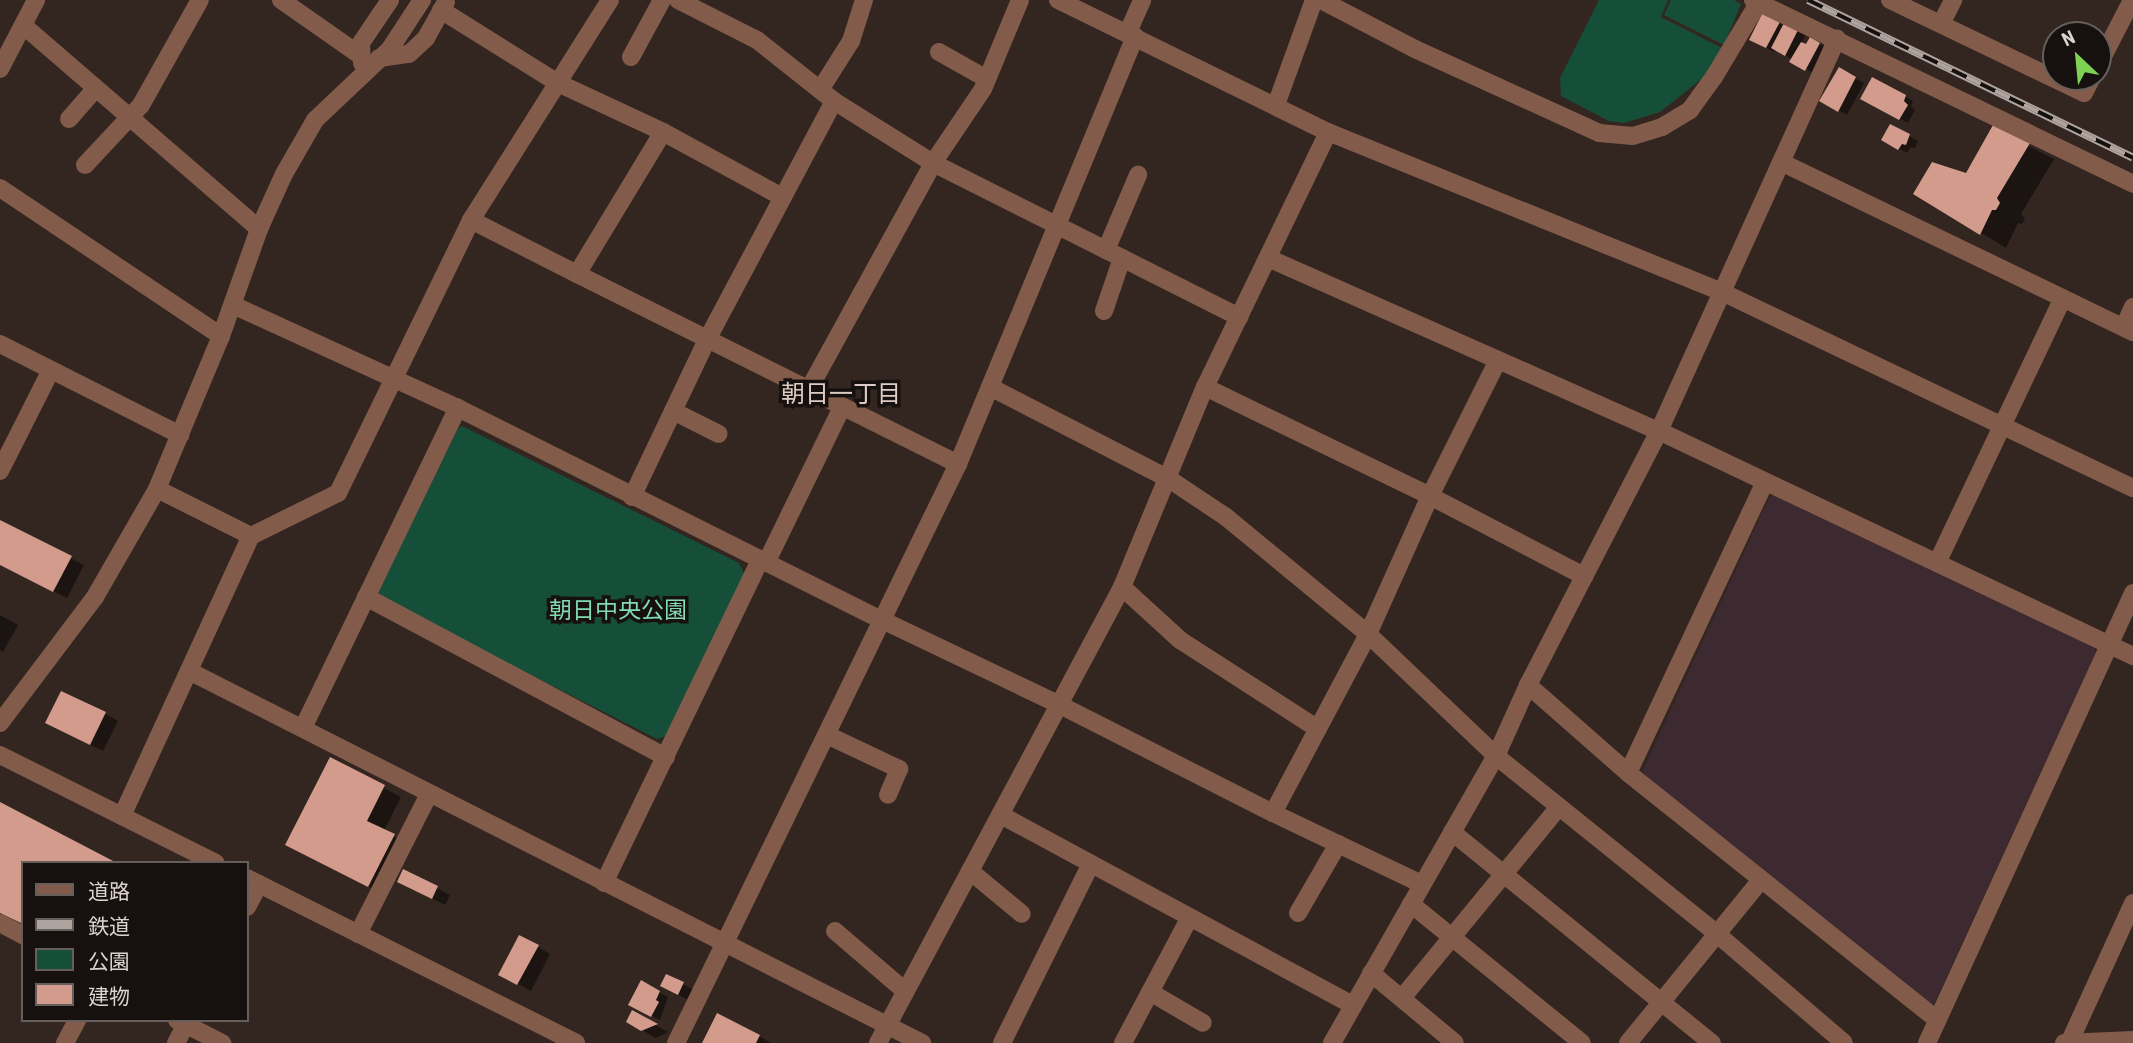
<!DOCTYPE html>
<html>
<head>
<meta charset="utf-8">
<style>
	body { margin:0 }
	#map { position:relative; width:2133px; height:1043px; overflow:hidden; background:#332620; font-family:"Roboto Condensed","Noto Sans JP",sans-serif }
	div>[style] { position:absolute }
	.education>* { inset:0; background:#3d2a31 }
	.green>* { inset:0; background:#164f39 }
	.shadow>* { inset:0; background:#0007 }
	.building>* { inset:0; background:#d39b8c }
	.minor>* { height:18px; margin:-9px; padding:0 9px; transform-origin:9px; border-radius:9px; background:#835b4a }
	.rail>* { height:8px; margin-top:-4px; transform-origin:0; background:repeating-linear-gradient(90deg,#16100e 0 16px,#aea49f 0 32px); box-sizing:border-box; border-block:2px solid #aea49f }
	span { translate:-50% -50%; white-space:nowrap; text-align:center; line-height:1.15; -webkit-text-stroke:7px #16100e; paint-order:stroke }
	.park-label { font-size:23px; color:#82dab3 }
	.neighbourhood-label { font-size:24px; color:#deccc4 }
	.legend { position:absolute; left:21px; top:861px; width:228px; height:161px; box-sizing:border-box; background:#16100e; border:2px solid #655e5b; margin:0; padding:9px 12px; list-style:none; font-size:21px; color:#dcd3cf }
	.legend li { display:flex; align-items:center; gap:14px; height:35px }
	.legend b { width:35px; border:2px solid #655e5b }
	.north { position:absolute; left:2042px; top:21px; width:70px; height:70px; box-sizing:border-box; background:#16100e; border:2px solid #655e5b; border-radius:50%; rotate:334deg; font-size:19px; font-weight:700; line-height:28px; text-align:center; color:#dcd3cf }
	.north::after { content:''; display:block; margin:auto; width:24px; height:32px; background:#7ed153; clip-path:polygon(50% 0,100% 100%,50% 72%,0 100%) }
</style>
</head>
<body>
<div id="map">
	<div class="education">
		<div style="clip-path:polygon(1777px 494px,2092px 645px,2096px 653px,1934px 1004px,1926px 1006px,1647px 781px,1643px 770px,1769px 498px)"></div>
	</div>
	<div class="green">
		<div style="clip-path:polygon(1599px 0,1668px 0,1661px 17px,1726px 50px,1713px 70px,1660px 112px,1624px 123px,1609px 121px,1561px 96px,1560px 78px)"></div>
		<div style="clip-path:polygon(1671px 0,1734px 0,1741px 4px,1724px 45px,1664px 15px)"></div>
		<div style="clip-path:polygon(462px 426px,739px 563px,745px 575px,666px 736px,657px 739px,382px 599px,378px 591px,458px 429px)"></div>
	</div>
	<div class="shadow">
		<div style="clip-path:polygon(1765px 13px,1806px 34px,1801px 44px,1807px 46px,1810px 39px,1828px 49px,1814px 74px,1776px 49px,1774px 52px,1751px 39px)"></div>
		<div style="clip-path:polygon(1839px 70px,1864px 83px,1847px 115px,1822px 101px)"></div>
		<div style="clip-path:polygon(1873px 79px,1913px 101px,1911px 107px,1915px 110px,1908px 123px,1862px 98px)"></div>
		<div style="clip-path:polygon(1891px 126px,1918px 141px,1915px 148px,1911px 147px,1907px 153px,1884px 140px)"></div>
		<div style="clip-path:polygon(1993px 128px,2054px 159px,2021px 214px,2025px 219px,2022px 224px,2018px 223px,2006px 248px,1916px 193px,1967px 175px)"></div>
		<div style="clip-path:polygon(0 522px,84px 565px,67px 598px,0 564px)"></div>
		<div style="clip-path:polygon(0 615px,18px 625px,3px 652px,0 650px)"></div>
		<div style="clip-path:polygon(105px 714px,118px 721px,103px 751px,60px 730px)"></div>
		<div style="clip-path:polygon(331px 760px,401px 797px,384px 831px,411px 846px,385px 895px,305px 854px)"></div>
		<div style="clip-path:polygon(404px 871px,450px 895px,445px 905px,412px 888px)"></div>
		<div style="clip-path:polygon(538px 947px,550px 954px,531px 991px,500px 974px)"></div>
		<div style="clip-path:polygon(667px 976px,696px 991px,691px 1001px,675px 993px)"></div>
		<div style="clip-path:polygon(642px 983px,668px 997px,660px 1020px,630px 1004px)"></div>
		<div style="clip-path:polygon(633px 1013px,657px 1026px,668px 1032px,655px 1038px,628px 1021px)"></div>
		<div style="clip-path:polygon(759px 1036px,771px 1043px,704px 1043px)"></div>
	</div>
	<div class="building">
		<div style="clip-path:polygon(1764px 10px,1781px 20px,1766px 48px,1749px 40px)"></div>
		<div style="clip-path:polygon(1785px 21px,1799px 28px,1785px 56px,1771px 48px)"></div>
		<div style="clip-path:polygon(1810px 37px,1820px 43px,1805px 71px,1789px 62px,1801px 42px,1806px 44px)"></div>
		<div style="clip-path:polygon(1839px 67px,1856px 77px,1838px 112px,1819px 101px)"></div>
		<div style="clip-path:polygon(1872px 77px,1906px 95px,1904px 101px,1908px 105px,1899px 120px,1860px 99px)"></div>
		<div style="clip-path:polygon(1890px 124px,1910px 134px,1906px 145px,1902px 144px,1898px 150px,1881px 140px)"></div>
		<div style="clip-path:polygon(1993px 125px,2030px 143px,1997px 198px,2000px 203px,1996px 210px,1992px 210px,1980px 235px,1913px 194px,1932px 162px,1966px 173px)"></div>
		<div style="clip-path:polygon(0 520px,72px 556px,53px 592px,0 565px)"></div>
		<div style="clip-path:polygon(61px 691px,106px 712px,90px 745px,45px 723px)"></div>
		<div style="clip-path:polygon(330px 757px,385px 785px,367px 821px,395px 834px,368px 887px,285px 845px)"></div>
		<div style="clip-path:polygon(0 802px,117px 863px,23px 863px,23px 924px,0 913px)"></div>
		<div style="clip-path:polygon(403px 869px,438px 886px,432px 899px,397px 882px)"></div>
		<div style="clip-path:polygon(519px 935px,539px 945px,517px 985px,498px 975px)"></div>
		<div style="clip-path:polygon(666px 974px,684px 982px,678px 995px,660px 986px)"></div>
		<div style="clip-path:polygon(641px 980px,660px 991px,656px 1000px,659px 1002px,651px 1017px,628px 1005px)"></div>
		<div style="clip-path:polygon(632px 1010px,658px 1024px,641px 1031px,626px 1022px)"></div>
		<div style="clip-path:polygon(717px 1013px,760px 1035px,756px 1043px,702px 1043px)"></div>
	</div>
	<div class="minor">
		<div style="left:281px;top:0;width:98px;rotate:35deg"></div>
		<div style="left:678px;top:0;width:89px;rotate:26.9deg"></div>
		<div style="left:757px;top:40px;width:98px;rotate:38.4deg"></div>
		<div style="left:834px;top:101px;width:117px;rotate:32.1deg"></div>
		<div style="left:933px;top:163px;width:343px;rotate:26.7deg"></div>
		<div style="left:1058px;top:0;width:301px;rotate:26.1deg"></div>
		<div style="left:1328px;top:132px;width:427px;rotate:22.1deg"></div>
		<div style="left:1724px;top:293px;width:453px;rotate:25.5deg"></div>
		<div style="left:1321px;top:0;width:106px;rotate:27.5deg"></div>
		<div style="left:1415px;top:49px;width:202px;rotate:24.5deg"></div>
		<div style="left:1599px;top:133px;width:34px;rotate:5deg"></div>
		<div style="left:1633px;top:136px;width:30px;rotate:-17deg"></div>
		<div style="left:1662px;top:127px;width:33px;rotate:-31deg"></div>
		<div style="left:1690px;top:110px;width:41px;rotate:-54deg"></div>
		<div style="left:1714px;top:77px;width:90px;rotate:-59.1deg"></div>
		<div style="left:1753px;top:0;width:422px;rotate:25.8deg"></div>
		<div style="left:1890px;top:0;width:215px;rotate:25.6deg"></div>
		<div style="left:2084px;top:93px;width:18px;rotate:-63deg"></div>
		<div style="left:441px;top:10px;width:138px;rotate:32deg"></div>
		<div style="left:558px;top:83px;width:116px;rotate:25deg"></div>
		<div style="left:663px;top:132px;width:136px;rotate:28.6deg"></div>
		<div style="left:1941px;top:24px;width:27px;rotate:-63deg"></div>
		<div style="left:24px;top:26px;width:311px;rotate:40.8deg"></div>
		<div style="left:1128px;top:32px;width:35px;rotate:-66deg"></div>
		<div style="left:939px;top:52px;width:55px;rotate:29.4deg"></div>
		<div style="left:631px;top:57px;width:65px;rotate:-61.5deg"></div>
		<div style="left:379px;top:58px;width:30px;rotate:-8deg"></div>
		<div style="left:409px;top:54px;width:23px;rotate:-43deg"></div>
		<div style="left:426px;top:38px;width:41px;rotate:-60.9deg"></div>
		<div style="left:362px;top:63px;width:20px;rotate:-93deg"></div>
		<div style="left:361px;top:43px;width:52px;rotate:-56deg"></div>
		<div style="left:2098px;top:66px;width:74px;rotate:-62.7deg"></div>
		<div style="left:0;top:69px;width:78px;rotate:-62.4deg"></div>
		<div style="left:820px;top:90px;width:58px;rotate:-57.7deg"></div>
		<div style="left:851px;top:41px;width:43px;rotate:-72.4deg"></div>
		<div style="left:1276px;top:105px;width:112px;rotate:-70.1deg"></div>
		<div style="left:69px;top:119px;width:40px;rotate:-49deg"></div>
		<div style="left:1781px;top:162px;width:391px;rotate:25.8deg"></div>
		<div style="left:85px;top:165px;width:82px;rotate:-47deg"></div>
		<div style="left:141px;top:105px;width:120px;rotate:-60.7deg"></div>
		<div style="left:0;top:188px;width:266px;rotate:33.8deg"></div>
		<div style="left:471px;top:220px;width:119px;rotate:27deg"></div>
		<div style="left:577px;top:274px;width:166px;rotate:-58.8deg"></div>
		<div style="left:1106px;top:250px;width:82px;rotate:-66.9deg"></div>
		<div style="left:1268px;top:258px;width:428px;rotate:23.9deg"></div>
		<div style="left:1659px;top:431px;width:525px;rotate:25.39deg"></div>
		<div style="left:577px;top:274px;width:426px;rotate:26.5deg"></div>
		<div style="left:233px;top:305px;width:247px;rotate:24.6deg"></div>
		<div style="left:458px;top:408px;width:474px;rotate:26.6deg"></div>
		<div style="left:882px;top:620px;width:197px;rotate:25.5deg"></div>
		<div style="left:1060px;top:705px;width:239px;rotate:26.9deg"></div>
		<div style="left:1273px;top:813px;width:165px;rotate:25.5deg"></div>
		<div style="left:1104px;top:311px;width:56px;rotate:-71.2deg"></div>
		<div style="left:2124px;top:327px;width:22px;rotate:-66deg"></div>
		<div style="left:0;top:344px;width:202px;rotate:26.8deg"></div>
		<div style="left:990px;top:387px;width:201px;rotate:27.2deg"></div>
		<div style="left:1169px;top:479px;width:69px;rotate:33.7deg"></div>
		<div style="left:1226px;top:517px;width:184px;rotate:39.5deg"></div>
		<div style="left:1368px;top:634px;width:177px;rotate:43.6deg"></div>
		<div style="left:1496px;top:756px;width:284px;rotate:38.8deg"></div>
		<div style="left:1717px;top:934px;width:167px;rotate:40.6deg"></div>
		<div style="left:1205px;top:387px;width:250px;rotate:25.8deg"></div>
		<div style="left:1430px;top:496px;width:174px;rotate:27.5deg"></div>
		<div style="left:809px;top:389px;width:258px;rotate:-61.2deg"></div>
		<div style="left:933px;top:163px;width:89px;rotate:-56deg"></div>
		<div style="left:983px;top:89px;width:96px;rotate:-67.4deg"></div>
		<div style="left:673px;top:411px;width:51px;rotate:26.6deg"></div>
		<div style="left:0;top:471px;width:113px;rotate:-63.2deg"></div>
		<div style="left:632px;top:497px;width:176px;rotate:-64.5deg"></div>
		<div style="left:708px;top:338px;width:268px;rotate:-62deg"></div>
		<div style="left:251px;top:536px;width:97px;rotate:-26.3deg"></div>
		<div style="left:338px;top:493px;width:304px;rotate:-64deg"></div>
		<div style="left:471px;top:220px;width:260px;rotate:-57.7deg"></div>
		<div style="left:766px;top:563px;width:174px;rotate:-64deg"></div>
		<div style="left:1937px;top:563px;width:293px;rotate:-64.6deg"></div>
		<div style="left:1122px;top:587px;width:79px;rotate:42.4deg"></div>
		<div style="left:1180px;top:640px;width:164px;rotate:32.8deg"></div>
		<div style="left:366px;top:597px;width:340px;rotate:28.1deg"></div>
		<div style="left:191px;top:672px;width:820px;rotate:26.91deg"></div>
		<div style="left:1528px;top:685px;width:133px;rotate:41.3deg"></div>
		<div style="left:1628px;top:773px;width:396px;rotate:38.6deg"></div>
		<div style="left:0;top:723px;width:158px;rotate:-53deg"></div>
		<div style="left:95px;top:597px;width:125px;rotate:-60.1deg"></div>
		<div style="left:157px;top:489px;width:166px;rotate:-67.3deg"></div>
		<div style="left:221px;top:336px;width:114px;rotate:-70.4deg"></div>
		<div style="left:259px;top:229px;width:60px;rotate:-65.6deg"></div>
		<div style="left:284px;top:174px;width:62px;rotate:-60.1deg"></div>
		<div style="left:315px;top:120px;width:103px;rotate:-43.4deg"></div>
		<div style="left:390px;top:49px;width:59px;rotate:-56.9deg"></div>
		<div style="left:303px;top:728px;width:356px;rotate:-64.2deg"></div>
		<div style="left:827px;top:735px;width:80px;rotate:25.3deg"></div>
		<div style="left:899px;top:769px;width:28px;rotate:113deg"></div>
		<div style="left:0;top:755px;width:241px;rotate:26.6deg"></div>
		<div style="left:1628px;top:773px;width:322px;rotate:-64.8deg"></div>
		<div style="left:1273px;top:813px;width:203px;rotate:-62deg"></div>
		<div style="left:1368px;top:634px;width:151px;rotate:-65.8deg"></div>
		<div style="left:1430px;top:496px;width:152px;rotate:-63.4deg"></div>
		<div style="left:1001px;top:815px;width:399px;rotate:28.4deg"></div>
		<div style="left:122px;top:816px;width:308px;rotate:-65.3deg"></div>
		<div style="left:251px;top:536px;width:105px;rotate:-153.4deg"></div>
		<div style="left:1452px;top:832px;width:335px;rotate:39.1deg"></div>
		<div style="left:970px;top:871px;width:67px;rotate:39.6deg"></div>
		<div style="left:247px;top:878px;width:368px;rotate:26.6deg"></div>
		<div style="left:604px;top:883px;width:359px;rotate:-64.2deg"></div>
		<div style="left:1411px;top:904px;width:220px;rotate:39.1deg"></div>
		<div style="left:247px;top:907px;width:26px;rotate:-62deg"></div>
		<div style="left:1298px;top:913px;width:80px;rotate:-59.9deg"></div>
		<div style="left:0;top:923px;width:26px;rotate:28deg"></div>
		<div style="left:835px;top:931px;width:92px;rotate:40.6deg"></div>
		<div style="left:358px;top:934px;width:157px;rotate:-63.1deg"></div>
		<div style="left:1371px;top:973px;width:109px;rotate:39.8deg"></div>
		<div style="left:1150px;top:992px;width:61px;rotate:30.3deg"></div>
		<div style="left:1402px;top:998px;width:247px;rotate:-50.6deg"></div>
		<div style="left:177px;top:1020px;width:51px;rotate:27.1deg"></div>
		<div style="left:65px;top:1043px;width:26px;rotate:-62deg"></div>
		<div style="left:176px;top:1043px;width:26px;rotate:-62deg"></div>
		<div style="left:676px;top:1043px;width:644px;rotate:-64.03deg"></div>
		<div style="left:958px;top:464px;width:463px;rotate:-67.5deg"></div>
		<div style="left:878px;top:1043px;width:517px;rotate:-61.85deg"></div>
		<div style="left:1122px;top:587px;width:217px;rotate:-67.5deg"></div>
		<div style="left:1205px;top:387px;width:283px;rotate:-64.2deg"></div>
		<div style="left:1002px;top:1043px;width:200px;rotate:-63.6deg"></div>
		<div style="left:1123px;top:1043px;width:140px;rotate:-62deg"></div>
		<div style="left:1332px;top:1043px;width:331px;rotate:-60.3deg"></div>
		<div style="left:1496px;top:756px;width:78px;rotate:-65.7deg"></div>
		<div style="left:1528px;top:685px;width:286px;rotate:-62.7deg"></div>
		<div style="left:1659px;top:431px;width:431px;rotate:-65.6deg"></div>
		<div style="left:1628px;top:1043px;width:210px;rotate:-50.8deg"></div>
		<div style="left:1927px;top:1043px;width:495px;rotate:-65.4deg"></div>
		<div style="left:2064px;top:1043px;width:69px;rotate:-2.5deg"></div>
		<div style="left:2069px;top:1043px;width:154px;rotate:-65.4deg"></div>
	</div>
	<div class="rail">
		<div style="left:1808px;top:0;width:361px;rotate:25.9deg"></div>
	</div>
	<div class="park-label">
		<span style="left:618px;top:611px">朝日中央公園</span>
	</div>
	<div class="neighbourhood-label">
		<span style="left:841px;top:395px">朝日一丁目</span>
	</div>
	<ul class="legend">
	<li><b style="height:9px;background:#835b4a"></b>道路</li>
	<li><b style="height:9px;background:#aea49f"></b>鉄道</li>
	<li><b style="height:19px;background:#164f39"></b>公園</li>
	<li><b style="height:19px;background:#d39b8c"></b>建物</li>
	</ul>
	<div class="north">N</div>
</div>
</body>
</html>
